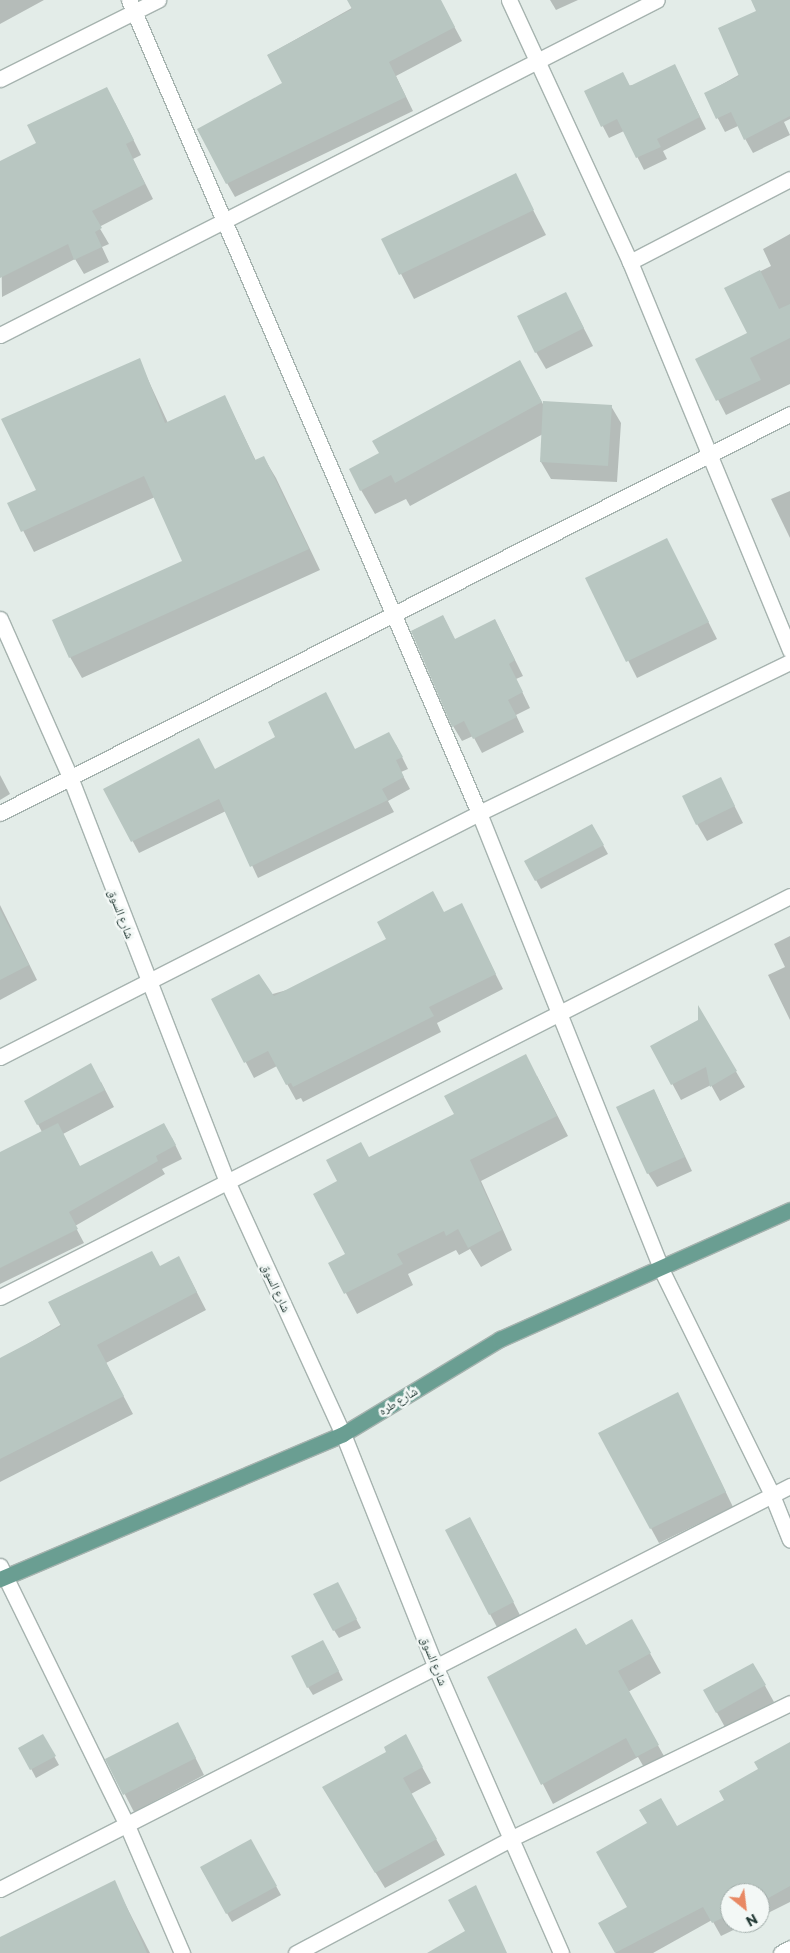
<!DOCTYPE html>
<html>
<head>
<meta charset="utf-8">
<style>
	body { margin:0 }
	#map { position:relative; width:790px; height:1953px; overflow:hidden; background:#e3ece8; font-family:Commissioner,"Noto Naskh Arabic",sans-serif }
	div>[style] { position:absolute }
	.shadow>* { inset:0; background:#0003 }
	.building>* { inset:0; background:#b8c6c1 }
	.roads { filter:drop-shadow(1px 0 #a6b3af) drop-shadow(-1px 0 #a6b3af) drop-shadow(0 1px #a6b3af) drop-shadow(0 -1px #a6b3af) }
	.minor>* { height:15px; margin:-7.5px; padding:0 7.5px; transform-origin:7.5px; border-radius:7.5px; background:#fff }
	.tertiary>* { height:15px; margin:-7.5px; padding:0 7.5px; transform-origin:7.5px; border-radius:7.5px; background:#fff }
	.primary>* { height:15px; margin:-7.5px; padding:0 7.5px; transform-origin:7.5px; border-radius:7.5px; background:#6a9e92 }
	span { translate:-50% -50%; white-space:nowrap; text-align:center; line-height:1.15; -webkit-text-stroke:5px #f3f8f6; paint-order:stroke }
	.street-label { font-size:12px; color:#243b36 }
	.north { position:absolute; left:720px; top:1883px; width:50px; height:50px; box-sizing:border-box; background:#f3f8f6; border:1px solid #a0aca9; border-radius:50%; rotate:151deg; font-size:14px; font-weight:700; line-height:20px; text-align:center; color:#243b36 }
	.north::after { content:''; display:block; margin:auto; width:18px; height:22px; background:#e88964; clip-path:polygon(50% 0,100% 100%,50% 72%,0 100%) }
</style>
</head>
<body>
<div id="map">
	<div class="shadow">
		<div style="clip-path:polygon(0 0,44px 0,0 24px)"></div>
		<div style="clip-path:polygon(366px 0,440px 0,462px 41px,396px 76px,413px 111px,235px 197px,227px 183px,284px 84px,268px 55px)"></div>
		<div style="clip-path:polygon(550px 0,578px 0,556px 10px)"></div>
		<div style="clip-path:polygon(760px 0,790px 0,790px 119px,784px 122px,790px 135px,753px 153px,738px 126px,725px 132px,705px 94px,742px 73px)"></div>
		<div style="clip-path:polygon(681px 78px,706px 129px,663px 151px,667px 159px,644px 170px,624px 131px,609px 138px,585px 92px)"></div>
		<div style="clip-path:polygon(115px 103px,141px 155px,133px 159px,153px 199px,99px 227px,109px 244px,102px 247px,109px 262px,84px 274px,75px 259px,2px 297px,0 163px)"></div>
		<div style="clip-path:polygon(515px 175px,546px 235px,414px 299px,383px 239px)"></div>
		<div style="clip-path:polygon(790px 234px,790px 384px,726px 415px,697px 359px,749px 334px,726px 288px,771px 266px,763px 249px)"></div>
		<div style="clip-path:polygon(566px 294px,593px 346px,546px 369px,536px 352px)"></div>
		<div style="clip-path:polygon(139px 360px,168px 423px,225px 397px,256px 461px,264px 458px,276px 478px,320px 570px,82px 678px,70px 657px,184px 562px,155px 497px,34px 552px,9px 503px,37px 491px)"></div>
		<div style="clip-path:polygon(533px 386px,544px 406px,611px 406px,621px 423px,617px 482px,551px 479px,541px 462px,543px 434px,410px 506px,406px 499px,375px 514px,361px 490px,381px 453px)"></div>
		<div style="clip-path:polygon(790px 491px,790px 538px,771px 499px)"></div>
		<div style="clip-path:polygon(667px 540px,717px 639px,637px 678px,587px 579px)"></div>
		<div style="clip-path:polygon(443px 616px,455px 640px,495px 620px,523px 676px,516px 679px,530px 708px,516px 715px,524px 732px,482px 753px,473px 736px,462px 741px,453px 726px,412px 631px)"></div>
		<div style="clip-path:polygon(396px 745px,408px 769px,401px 772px,410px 789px,388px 801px,394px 812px,258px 878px,226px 811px,139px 853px,105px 789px)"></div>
		<div style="clip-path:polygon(0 775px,10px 794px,0 800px)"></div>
		<div style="clip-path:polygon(721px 779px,743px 823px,707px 841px,697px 824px)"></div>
		<div style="clip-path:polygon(592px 825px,608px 854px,541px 889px,526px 862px)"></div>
		<div style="clip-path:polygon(0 905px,37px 980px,0 1000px)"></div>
		<div style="clip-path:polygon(461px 905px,503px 989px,437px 1023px,441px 1032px,303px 1102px,301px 1098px,296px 1100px,277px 1066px,254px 1078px,213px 999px,269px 995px,294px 988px)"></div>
		<div style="clip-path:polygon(790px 936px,790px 1020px,768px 975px,785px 967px,774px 944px)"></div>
		<div style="clip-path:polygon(700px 1010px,745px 1087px,720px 1101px,711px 1085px,681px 1100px,652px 1046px,700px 1020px)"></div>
		<div style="clip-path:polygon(537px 1076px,568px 1136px,481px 1181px,512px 1250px,481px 1267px,470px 1249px,459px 1255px,456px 1250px,408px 1274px,413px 1285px,357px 1314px,330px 1263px,346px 1255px,339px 1182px,369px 1158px)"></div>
		<div style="clip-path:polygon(101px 1082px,114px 1107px,63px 1134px,80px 1167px,172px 1138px,182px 1159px,162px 1169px,165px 1174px,75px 1226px,84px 1243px,0 1284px,0 1154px,42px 1132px,26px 1101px)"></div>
		<div style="clip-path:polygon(654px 1090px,692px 1171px,657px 1187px,648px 1173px)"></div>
		<div style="clip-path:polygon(160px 1267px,188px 1275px,206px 1310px,106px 1363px,133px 1414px,0 1482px,0 1360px)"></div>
		<div style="clip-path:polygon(678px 1394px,733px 1507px,659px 1543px,600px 1434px)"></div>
		<div style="clip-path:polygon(479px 1535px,522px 1619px,499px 1631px,490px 1614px)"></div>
		<div style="clip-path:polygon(342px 1592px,361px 1628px,339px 1638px,334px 1630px)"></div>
		<div style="clip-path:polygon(632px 1621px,661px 1673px,628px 1692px,669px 1765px,649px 1776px,638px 1757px,553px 1804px,489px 1678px,586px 1646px)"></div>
		<div style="clip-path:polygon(328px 1650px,343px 1680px,313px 1695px,308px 1687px)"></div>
		<div style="clip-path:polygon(753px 1664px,774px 1702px,726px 1729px,705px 1691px)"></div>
		<div style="clip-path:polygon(43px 1736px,59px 1765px,36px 1778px,20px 1748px)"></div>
		<div style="clip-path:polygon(405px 1736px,431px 1783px,411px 1794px,445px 1855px,385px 1888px,333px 1803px)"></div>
		<div style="clip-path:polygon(187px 1741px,204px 1775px,134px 1812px,107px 1760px)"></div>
		<div style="clip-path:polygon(790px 1744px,790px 1902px,760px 1917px,760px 1893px,730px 1893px,730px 1923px,748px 1923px,721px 1936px,712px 1920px,653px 1953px,616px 1953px,600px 1924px,629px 1908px,677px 1828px,726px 1801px)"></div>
		<div style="clip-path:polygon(251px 1841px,281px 1895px,232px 1922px,201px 1868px)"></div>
		<div style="clip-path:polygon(114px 1882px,150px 1953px,0 1953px,0 1938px)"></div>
		<div style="clip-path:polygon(475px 1887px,506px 1953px,429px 1953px,467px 1932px)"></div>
	</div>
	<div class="building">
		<div style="clip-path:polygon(347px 0,441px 0,455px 27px,389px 62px,406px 97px,226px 184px,197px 129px,282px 83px,267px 55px,352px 9px)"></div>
		<div style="clip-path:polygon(751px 0,790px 0,790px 116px,744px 140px,731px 112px,716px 119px,704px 93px,739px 76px,718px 28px,756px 11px)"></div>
		<div style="clip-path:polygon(675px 64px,700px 117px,657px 139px,661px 147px,636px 158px,617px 119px,601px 127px,584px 91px,623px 72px,630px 86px)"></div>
		<div style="clip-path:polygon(107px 87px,134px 140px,126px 144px,145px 184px,92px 211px,102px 228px,95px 232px,102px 247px,74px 260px,68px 244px,0 278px,0 161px,36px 143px,27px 125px)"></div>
		<div style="clip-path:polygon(516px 173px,534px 210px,399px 275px,381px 239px)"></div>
		<div style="clip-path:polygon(760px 270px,779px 309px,790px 304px,790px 338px,750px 358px,761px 380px,716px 401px,695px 359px,747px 333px,724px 288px)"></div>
		<div style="clip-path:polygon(566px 292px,584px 328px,535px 353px,517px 316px)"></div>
		<div style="clip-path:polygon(140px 358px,165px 423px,225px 395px,255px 460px,264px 456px,309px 549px,69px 658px,52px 620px,182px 561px,144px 476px,21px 532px,7px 503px,36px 490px,1px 419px)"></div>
		<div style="clip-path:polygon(520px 360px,542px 402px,395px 483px,391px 475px,360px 491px,349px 469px,379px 453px,372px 441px)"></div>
		<div style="clip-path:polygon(543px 401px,612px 405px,608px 466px,540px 462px)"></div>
		<div style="clip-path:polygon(667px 538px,709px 622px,626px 662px,585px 578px)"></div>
		<div style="clip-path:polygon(443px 615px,455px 639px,495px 619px,515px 660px,509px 664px,523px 692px,508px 700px,517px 717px,473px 739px,464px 721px,452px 727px,411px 631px)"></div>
		<div style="clip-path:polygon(326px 692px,355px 749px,389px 732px,403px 757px,396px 760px,404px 777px,382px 789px,388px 800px,250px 867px,219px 799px,131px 842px,103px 789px,199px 738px,215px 769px,275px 737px,268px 722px)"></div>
		<div style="clip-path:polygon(721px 777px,735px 806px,696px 825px,682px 796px)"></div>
		<div style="clip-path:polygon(592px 824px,604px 845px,535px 881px,524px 861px)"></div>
		<div style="clip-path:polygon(433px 891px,444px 912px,462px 903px,496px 974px,429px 1007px,434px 1016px,293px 1087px,291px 1083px,286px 1085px,268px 1051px,244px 1063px,211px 999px,259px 974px,274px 996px,386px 939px,377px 922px)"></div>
		<div style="clip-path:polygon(0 909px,29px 965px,0 980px)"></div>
		<div style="clip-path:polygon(698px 1005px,737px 1071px,710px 1087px,706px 1067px,671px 1085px,650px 1046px,698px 1020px)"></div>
		<div style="clip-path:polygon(526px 1054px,557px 1116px,470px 1160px,502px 1230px,468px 1248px,458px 1229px,446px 1236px,444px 1231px,397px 1254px,403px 1264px,344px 1294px,328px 1263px,345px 1254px,313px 1194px,337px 1181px,326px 1160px,361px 1142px,369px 1157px,454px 1114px,444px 1096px)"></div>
		<div style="clip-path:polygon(91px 1063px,105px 1090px,37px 1125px,24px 1101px)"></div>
		<div style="clip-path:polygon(654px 1089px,685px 1157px,647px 1174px,616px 1107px)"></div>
		<div style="clip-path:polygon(58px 1123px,80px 1166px,164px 1123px,176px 1145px,156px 1156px,158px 1161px,69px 1212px,78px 1229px,0 1268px,0 1152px)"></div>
		<div style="clip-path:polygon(152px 1251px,160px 1266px,179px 1256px,197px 1292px,97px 1345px,124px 1396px,0 1459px,0 1358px,61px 1326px,48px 1302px)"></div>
		<div style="clip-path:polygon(678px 1392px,726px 1492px,650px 1529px,598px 1433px)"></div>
		<div style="clip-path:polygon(470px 1517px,514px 1602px,489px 1615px,445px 1530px)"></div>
		<div style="clip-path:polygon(338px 1582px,357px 1619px,333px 1631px,313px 1594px)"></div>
		<div style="clip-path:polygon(632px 1619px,651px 1653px,618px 1671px,659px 1745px,636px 1757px,626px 1738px,541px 1785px,487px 1677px,576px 1628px,586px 1645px)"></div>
		<div style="clip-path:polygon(323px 1640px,339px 1671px,307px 1688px,291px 1656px)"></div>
		<div style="clip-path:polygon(753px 1663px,766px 1685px,716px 1713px,703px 1690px)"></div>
		<div style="clip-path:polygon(178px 1722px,196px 1758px,123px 1795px,105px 1759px)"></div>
		<div style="clip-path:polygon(43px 1734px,56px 1756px,30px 1770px,18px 1748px)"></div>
		<div style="clip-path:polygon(406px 1734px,423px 1767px,403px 1778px,437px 1839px,375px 1873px,322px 1787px,386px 1752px,384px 1747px)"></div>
		<div style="clip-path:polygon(790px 1742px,790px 1886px,763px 1901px,760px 1893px,730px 1893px,730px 1914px,712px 1923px,703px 1907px,615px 1953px,598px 1923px,627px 1907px,596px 1852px,647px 1823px,639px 1810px,661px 1798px,677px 1826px,724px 1800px,719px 1791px,758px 1769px,754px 1762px)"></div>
		<div style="clip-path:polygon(251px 1839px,277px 1886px,226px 1914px,200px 1867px)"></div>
		<div style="clip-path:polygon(115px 1880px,147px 1953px,0 1953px,0 1937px)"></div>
		<div style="clip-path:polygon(476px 1885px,507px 1953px,427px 1953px,465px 1931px,448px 1900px)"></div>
	</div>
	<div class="roads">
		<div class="minor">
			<div style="left:129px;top:0;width:885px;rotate:66.71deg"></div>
			<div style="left:479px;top:813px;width:491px;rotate:68.2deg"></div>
			<div style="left:661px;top:1269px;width:252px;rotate:63.8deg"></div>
			<div style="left:772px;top:1495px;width:48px;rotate:68.2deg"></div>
			<div style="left:0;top:79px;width:177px;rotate:-26.6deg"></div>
			<div style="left:630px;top:262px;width:180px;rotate:-27.4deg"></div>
			<div style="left:0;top:335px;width:737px;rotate:-27.02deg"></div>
			<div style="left:0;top:619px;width:173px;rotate:66.1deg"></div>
			<div style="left:70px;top:777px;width:433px;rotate:68.8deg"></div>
			<div style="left:227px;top:1181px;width:278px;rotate:65.4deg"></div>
			<div style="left:343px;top:1434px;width:252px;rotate:68.3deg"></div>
			<div style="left:436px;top:1668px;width:311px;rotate:66.3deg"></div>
			<div style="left:0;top:813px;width:885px;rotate:-26.8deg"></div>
			<div style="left:0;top:1057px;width:538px;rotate:-26.99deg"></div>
			<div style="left:479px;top:813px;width:346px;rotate:-25.9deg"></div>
			<div style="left:0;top:1297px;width:886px;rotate:-26.91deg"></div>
			<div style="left:0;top:1566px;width:286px;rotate:63.9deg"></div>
			<div style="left:126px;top:1823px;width:142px;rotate:66.7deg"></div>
			<div style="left:0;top:1889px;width:887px;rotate:-27.03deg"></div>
			<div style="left:296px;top:1953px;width:242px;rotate:-28deg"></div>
			<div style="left:510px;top:1839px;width:311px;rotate:-25.9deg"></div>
			<div style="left:781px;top:1953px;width:10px;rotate:-29deg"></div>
		</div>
		<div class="tertiary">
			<div style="left:509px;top:0;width:289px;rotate:65.2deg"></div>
			<div style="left:630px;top:262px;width:420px;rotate:67.6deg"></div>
		</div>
		<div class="primary">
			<div style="left:0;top:1579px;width:372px;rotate:-22.9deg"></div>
			<div style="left:343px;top:1434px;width:184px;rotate:-31.2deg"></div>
			<div style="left:500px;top:1339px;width:317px;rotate:-24deg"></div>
		</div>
	</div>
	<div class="street-label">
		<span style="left:121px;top:914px;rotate:69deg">شارع السوق</span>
		<span style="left:276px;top:1288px;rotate:65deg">شارع السوق</span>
		<span style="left:398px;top:1401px;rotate:-31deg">شارع طره</span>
		<span style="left:434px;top:1661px;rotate:68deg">شارع السوق</span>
	</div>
	<div class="north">N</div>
</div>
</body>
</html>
